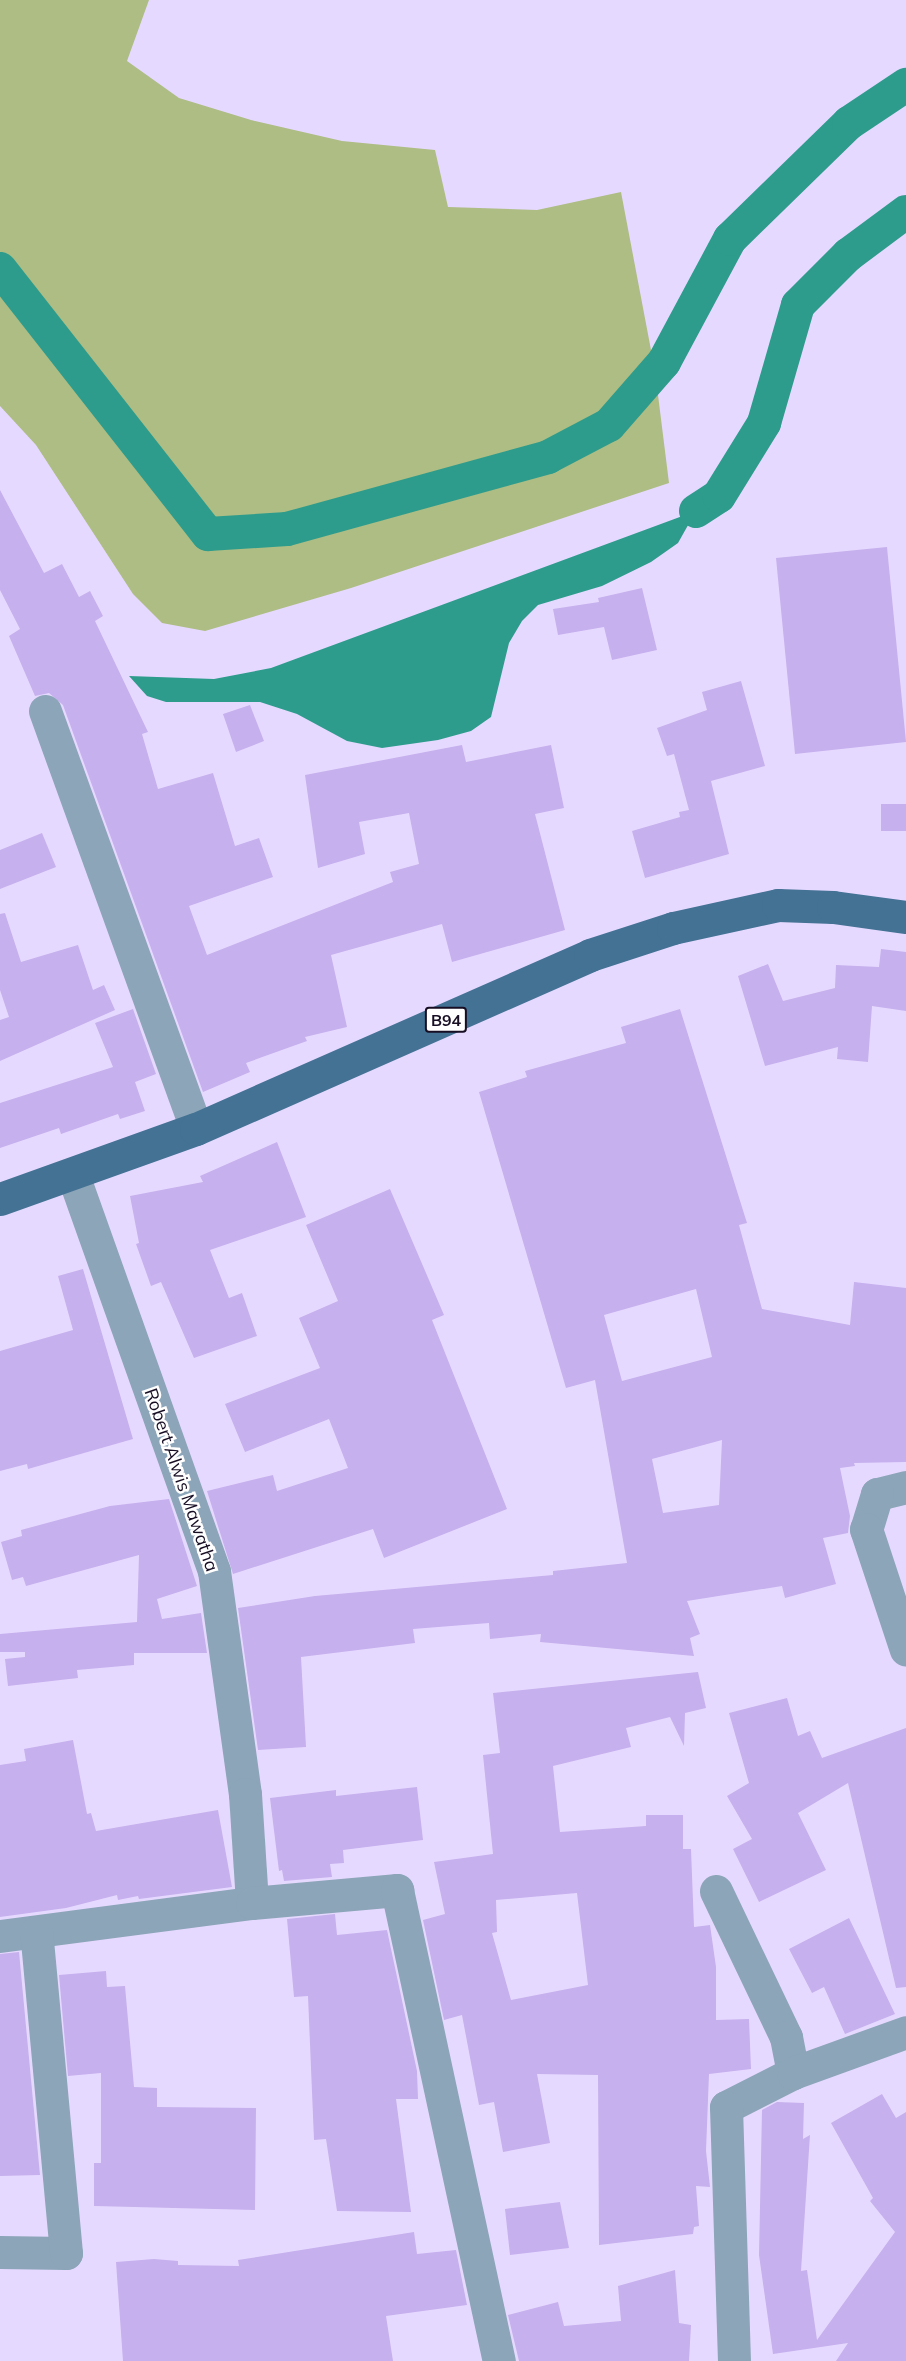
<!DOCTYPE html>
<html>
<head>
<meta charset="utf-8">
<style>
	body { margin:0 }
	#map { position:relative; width:906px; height:2361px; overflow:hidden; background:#e6d9ff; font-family:Mulish,sans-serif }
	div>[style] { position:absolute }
	.green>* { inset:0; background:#adbd84 }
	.water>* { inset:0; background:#2e9c8c }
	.canal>* { height:34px; margin:-17px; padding:0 17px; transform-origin:17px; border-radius:17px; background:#2e9c8c }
	.building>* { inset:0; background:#c6b0ed }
	.minor>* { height:33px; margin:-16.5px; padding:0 16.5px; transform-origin:16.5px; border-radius:16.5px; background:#8ca5b8 }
	.major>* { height:33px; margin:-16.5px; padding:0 16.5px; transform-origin:16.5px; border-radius:16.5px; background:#437294 }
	span { translate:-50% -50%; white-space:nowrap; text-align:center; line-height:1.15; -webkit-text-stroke:5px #fff; paint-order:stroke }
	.shield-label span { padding:2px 4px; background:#fff; border:2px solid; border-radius:4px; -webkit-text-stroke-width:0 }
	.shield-label { font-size:16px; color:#170e24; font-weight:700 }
	.street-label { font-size:18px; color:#170e24 }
</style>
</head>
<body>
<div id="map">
	<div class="green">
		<div style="clip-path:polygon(0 0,149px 0,127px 61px,179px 98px,251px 120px,342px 141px,435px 150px,448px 207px,537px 210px,621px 192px,655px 371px,669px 483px,351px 588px,205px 631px,162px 623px,133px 594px,36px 445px,0 406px)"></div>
	</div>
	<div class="water">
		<div style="clip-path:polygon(696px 511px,678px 543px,651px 562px,602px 586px,538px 605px,522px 621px,509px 643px,491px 717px,471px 731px,438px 740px,382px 748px,347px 741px,297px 714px,260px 702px,166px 702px,147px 696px,129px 676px,214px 679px,271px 668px)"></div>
	</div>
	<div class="canal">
		<div style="left:0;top:269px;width:337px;rotate:51.9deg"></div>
		<div style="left:208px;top:534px;width:79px;rotate:-3.6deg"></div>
		<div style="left:287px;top:529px;width:271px;rotate:-15.4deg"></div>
		<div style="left:548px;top:457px;width:69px;rotate:-27.7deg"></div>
		<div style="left:609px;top:425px;width:84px;rotate:-48.9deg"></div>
		<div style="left:664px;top:362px;width:140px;rotate:-61.8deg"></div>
		<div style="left:730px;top:239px;width:166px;rotate:-44.3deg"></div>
		<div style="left:849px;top:123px;width:69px;rotate:-33.7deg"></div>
		<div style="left:696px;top:511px;width:27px;rotate:-33deg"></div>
		<div style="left:719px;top:496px;width:86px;rotate:-58.3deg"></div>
		<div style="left:764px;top:423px;width:123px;rotate:-73.9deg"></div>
		<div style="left:798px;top:305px;width:71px;rotate:-45deg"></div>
		<div style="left:848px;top:255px;width:72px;rotate:-36.6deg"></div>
	</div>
	<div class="building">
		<div style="clip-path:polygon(0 490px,44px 573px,62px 564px,79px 597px,90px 591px,103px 616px,95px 621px,148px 732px,142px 734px,158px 789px,213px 773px,235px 846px,259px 838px,273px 877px,189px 906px,207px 955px,393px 882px,390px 872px,419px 864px,409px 813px,359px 822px,365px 854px,318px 868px,305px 775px,462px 745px,466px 762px,551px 745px,564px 808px,535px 814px,565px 930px,452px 962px,442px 924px,331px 955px,347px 1027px,305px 1037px,307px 1041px,246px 1063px,250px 1072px,203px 1092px,63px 705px,49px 693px,35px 696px,9px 636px,20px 629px,0 590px)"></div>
		<div style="clip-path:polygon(887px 547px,906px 742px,795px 754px,776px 558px)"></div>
		<div style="clip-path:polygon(642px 588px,657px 650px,612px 660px,604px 627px,558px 635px,553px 609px,599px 602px,598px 598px)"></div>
		<div style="clip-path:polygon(741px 681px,765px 766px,711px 781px,729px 854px,645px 878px,632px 831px,680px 817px,679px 812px,689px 810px,674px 754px,667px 756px,657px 728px,707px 710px,702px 692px)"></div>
		<div style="clip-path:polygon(250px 705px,264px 741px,236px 752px,223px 714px)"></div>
		<div style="clip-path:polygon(881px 804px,906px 804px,906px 831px,881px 831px)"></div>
		<div style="clip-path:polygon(42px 833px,56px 867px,0 889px,0 850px)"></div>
		<div style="clip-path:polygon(5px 913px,21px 962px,78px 945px,93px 990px,104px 985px,115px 1010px,0 1061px,0 1020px,9px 1017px,0 990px,0 914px)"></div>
		<div style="clip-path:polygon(881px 949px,906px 952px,906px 1011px,872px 1006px,868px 1062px,837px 1059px,838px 1047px,765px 1066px,738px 976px,768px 964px,783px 1001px,835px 988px,836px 965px,879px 967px)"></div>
		<div style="clip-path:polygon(133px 1009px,156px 1074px,135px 1082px,145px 1111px,120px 1119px,118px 1114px,61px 1134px,59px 1128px,0 1148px,0 1103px,113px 1067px,95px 1023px)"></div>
		<div style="clip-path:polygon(evenodd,680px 1009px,747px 1223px,739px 1225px,762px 1309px,850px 1325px,854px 1282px,906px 1288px,906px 1462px,854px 1463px,855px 1466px,840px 1468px,850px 1516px,848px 1533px,823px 1538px,836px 1584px,785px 1598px,782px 1586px,687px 1601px,700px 1634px,690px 1638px,694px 1656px,540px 1642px,541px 1634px,490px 1639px,489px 1623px,413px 1629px,415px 1643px,301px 1657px,306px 1747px,258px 1750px,238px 1608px,315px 1596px,553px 1575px,553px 1571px,627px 1563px,595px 1380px,566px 1388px,479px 1092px,527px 1077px,525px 1071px,626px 1043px,621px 1027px,680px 1009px,696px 1289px,712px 1357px,622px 1381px,604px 1315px,696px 1289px,680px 1009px,722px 1440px,719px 1505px,663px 1513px,652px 1459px,722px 1440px)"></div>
		<div style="clip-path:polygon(277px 1142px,306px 1217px,210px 1250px,229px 1298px,242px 1293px,257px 1336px,194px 1358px,161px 1282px,151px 1286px,136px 1244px,139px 1243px,130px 1196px,203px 1182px,200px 1176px)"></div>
		<div style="clip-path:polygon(390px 1189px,444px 1315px,432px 1320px,507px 1509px,384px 1558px,373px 1529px,233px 1574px,207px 1491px,273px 1475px,277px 1491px,348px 1468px,329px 1419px,245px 1452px,225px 1404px,320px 1368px,299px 1318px,338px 1301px,306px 1225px)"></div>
		<div style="clip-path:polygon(83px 1269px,133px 1439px,28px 1469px,27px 1464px,0 1471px,0 1351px,73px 1330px,58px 1276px)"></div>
		<div style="clip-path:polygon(169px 1499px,197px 1586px,157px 1599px,162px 1619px,201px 1613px,207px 1653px,134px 1653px,134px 1665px,77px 1670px,78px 1678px,8px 1686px,5px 1659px,25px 1657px,25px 1652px,0 1652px,0 1634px,137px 1622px,139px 1555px,26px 1586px,23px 1577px,12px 1580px,1px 1542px,22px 1536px,21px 1530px,110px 1506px)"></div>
		<div style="clip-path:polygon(evenodd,698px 1672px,706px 1708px,685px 1713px,684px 1746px,670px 1717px,626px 1728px,631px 1747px,553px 1766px,560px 1832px,646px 1826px,646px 1815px,683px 1815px,683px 1849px,691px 1849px,694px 1927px,710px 1925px,716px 1967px,716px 2020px,749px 2019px,751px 2069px,709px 2074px,706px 2151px,710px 2187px,696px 2186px,699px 2226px,694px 2227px,693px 2234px,599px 2245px,598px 2075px,537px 2074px,550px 2143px,503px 2152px,494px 2102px,479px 2105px,462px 2015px,444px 2020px,423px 1920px,445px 1914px,434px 1862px,493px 1854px,483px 1755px,500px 1753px,493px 1693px,698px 1672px,577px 1893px,588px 1985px,511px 2000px,492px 1933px,497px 1932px,496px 1900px,577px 1893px)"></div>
		<div style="clip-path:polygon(787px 1698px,798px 1736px,810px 1731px,822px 1758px,906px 1728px,906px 1987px,896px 1988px,848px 1783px,798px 1813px,826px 1870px,759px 1902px,733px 1849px,752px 1839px,727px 1796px,749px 1783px,729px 1713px)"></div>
		<div style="clip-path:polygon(73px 1740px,87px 1814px,91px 1813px,96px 1831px,218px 1810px,232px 1887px,139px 1899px,138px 1896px,118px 1900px,117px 1895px,66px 1908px,0 1917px,0 1765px,26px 1761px,24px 1749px)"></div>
		<div style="clip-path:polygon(417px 1787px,423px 1840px,343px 1850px,344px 1863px,330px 1864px,332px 1877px,284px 1881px,282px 1870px,279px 1871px,270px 1798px,336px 1790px,336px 1796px)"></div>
		<div style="clip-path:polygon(335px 1914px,337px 1935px,387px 1930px,417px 2071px,418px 2099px,396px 2099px,411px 2212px,337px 2211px,326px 2139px,314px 2140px,308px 1996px,294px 1997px,287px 1919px)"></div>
		<div style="clip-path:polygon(849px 1918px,895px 2014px,845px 2034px,824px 1987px,812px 1993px,789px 1949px)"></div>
		<div style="clip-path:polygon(19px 1952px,40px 2175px,0 2176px,0 1954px)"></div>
		<div style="clip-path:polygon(106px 1971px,107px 1987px,125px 1986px,134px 2087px,157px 2088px,157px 2107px,256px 2108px,255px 2210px,94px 2206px,94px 2163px,101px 2163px,101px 2073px,68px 2076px,59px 1975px)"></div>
		<div style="clip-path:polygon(882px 2094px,896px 2118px,906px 2112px,906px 2361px,836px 2361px,848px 2343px,773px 2354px,759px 2255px,762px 2110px,777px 2102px,804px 2103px,803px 2139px,810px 2135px,801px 2271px,807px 2270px,817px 2340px,895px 2232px,870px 2201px,873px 2198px,831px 2123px)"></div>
		<div style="clip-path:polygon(560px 2202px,569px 2248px,510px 2255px,505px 2209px)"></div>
		<div style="clip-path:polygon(414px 2232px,417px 2254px,456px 2250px,467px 2305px,386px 2316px,393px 2361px,123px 2361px,116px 2262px,154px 2259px,178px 2261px,178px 2265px,239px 2266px,238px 2260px)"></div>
		<div style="clip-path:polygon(675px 2270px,679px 2323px,691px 2325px,689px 2361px,519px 2361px,508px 2315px,558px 2302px,564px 2326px,621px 2321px,618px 2286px)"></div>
	</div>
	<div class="minor">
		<div style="left:45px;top:711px;width:444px;rotate:70.1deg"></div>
		<div style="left:73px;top:1175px;width:420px;rotate:70.4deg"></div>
		<div style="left:214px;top:1571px;width:225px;rotate:82.1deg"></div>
		<div style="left:245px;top:1794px;width:109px;rotate:86.3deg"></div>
		<div style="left:906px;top:1487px;width:30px;rotate:166deg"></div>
		<div style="left:877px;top:1494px;width:37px;rotate:107deg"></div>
		<div style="left:866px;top:1529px;width:127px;rotate:71.7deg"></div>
		<div style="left:716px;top:1891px;width:162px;rotate:64.4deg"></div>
		<div style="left:786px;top:2037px;width:37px;rotate:79deg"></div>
		<div style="left:793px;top:2073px;width:75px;rotate:153.1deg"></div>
		<div style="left:726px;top:2107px;width:254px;rotate:88.2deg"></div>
		<div style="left:0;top:1936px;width:254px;rotate:-7.5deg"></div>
		<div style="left:252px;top:1903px;width:146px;rotate:-5.1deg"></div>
		<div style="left:397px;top:1890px;width:482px;rotate:77.8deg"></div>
		<div style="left:793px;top:2073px;width:120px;rotate:-19.9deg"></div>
		<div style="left:0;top:2252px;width:66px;rotate:0.9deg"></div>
		<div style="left:66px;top:2253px;width:322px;rotate:-95.3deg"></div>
	</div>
	<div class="major">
		<div style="left:0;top:1199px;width:208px;rotate:-19.7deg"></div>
		<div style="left:196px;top:1129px;width:431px;rotate:-23.8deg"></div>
		<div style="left:590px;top:955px;width:87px;rotate:-18deg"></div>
		<div style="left:673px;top:928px;width:107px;rotate:-12.4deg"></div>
		<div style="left:778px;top:905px;width:55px;rotate:2.1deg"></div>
		<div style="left:833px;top:907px;width:74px;rotate:7.8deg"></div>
	</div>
	<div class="shield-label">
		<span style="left:446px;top:1020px">B94</span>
	</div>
	<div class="street-label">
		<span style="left:181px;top:1480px;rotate:71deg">Robert Alwis Mawatha</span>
	</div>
</div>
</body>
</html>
